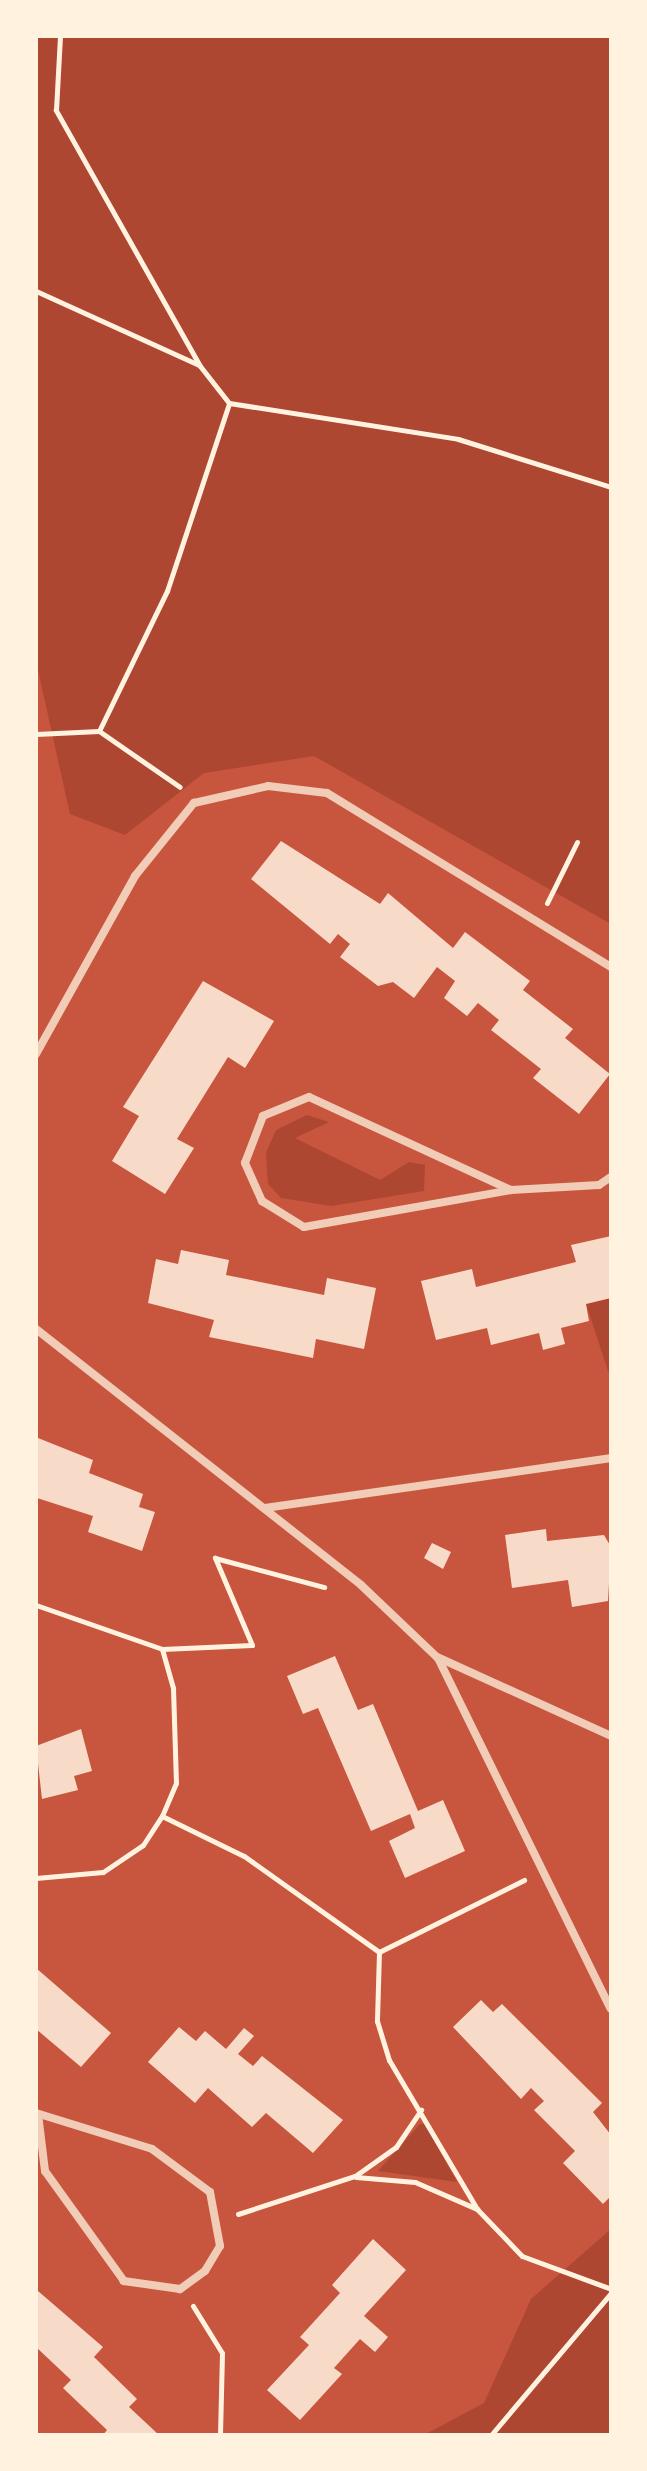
<!DOCTYPE html>
<html>
<head>
<meta charset="utf-8">
<style>
	body { margin:0 }
	#map { position:relative; width:647px; height:2471px; overflow:hidden; background:#c8553d; font-family:Lato,sans-serif }
	div>[style] { position:absolute }
	.green>* { inset:0; background:#ae4732 }
	.building>* { inset:0; background:#f7dbc8 }
	.path>* { height:5px; margin:-2.5px; padding:0 2.5px; transform-origin:2.5px; border-radius:2.5px; background:#fff3e0 }
	.minor>* { height:8px; margin:-4px; padding:0 4px; transform-origin:4px; border-radius:4px; background:#f1ccb7 }
	span { translate:-50% -50%; white-space:nowrap; text-align:center; line-height:1.15; -webkit-text-stroke:8px #fff3e0; paint-order:stroke }
	.frame { position:absolute; inset:0; border:38px solid #fff3e0; pointer-events:none }
</style>
</head>
<body>
<div id="map">
	<div class="green">
		<div style="clip-path:polygon(36px 36px,611px 36px,611px 924px,314px 756px,204px 773px,125px 835px,70px 814px,36px 661px)"></div>
		<div style="clip-path:polygon(307px 1115px,329px 1122px,295px 1138px,380px 1180px,409px 1162px,425px 1165px,424px 1191px,331px 1206px,281px 1198px,268px 1184px,266px 1153px,276px 1130px)"></div>
		<div style="clip-path:polygon(611px 1298px,611px 1380px,586px 1304px)"></div>
		<div style="clip-path:polygon(420px 2124px,425px 2124px,457px 2182px,378px 2171px)"></div>
		<div style="clip-path:polygon(611px 2229px,611px 2435px,424px 2435px,484px 2403px,531px 2299px)"></div>
	</div>
	<div class="building">
		<div style="clip-path:polygon(281px 841px,380px 904px,388px 893px,453px 948px,465px 932px,530px 981px,523px 990px,573px 1029px,565px 1038px,610px 1074px,579px 1114px,533px 1078px,541px 1069px,491px 1030px,499px 1020px,478px 1003px,467px 1016px,444px 998px,455px 981px,437px 967px,414px 998px,393px 982px,378px 986px,340px 957px,350px 944px,338px 934px,330px 944px,251px 879px)"></div>
		<div style="clip-path:polygon(203px 981px,274px 1021px,245px 1068px,228px 1057px,177px 1139px,194px 1148px,165px 1194px,112px 1161px,139px 1116px,123px 1107px)"></div>
		<div style="clip-path:polygon(611px 1236px,611px 1298px,586px 1304px,589px 1321px,561px 1328px,565px 1344px,543px 1350px,539px 1333px,491px 1345px,487px 1328px,436px 1340px,421px 1281px,472px 1269px,476px 1287px,576px 1262px,571px 1245px)"></div>
		<div style="clip-path:polygon(181px 1250px,229px 1260px,226px 1275px,324px 1295px,327px 1278px,376px 1288px,364px 1349px,316px 1339px,313px 1358px,209px 1337px,214px 1320px,148px 1303px,156px 1259px,178px 1264px)"></div>
		<div style="clip-path:polygon(36px 1425px,38px 1438px,93px 1460px,89px 1473px,143px 1494px,139px 1507px,155px 1512px,142px 1551px,88px 1532px,93px 1516px,37px 1498px)"></div>
		<div style="clip-path:polygon(546px 1529px,547px 1541px,604px 1535px,611px 1547px,608px 1601px,572px 1607px,568px 1580px,512px 1588px,505px 1535px)"></div>
		<div style="clip-path:polygon(432px 1543px,451px 1552px,443px 1569px,424px 1558px)"></div>
		<div style="clip-path:polygon(335px 1656px,358px 1710px,373px 1704px,418px 1811px,443px 1800px,465px 1851px,405px 1878px,389px 1841px,415px 1828px,410px 1814px,371px 1831px,318px 1708px,303px 1714px,287px 1676px)"></div>
		<div style="clip-path:polygon(81px 1729px,92px 1771px,74px 1776px,78px 1790px,42px 1799px,36px 1746px)"></div>
		<div style="clip-path:polygon(36px 1968px,111px 2033px,81px 2067px,36px 2029px)"></div>
		<div style="clip-path:polygon(481px 2000px,493px 2012px,502px 2004px,602px 2103px,593px 2112px,611px 2135px,611px 2196px,603px 2204px,563px 2163px,575px 2151px,534px 2110px,544px 2101px,531px 2088px,521px 2099px,453px 2027px)"></div>
		<div style="clip-path:polygon(179px 2027px,196px 2041px,205px 2031px,226px 2049px,244px 2028px,254px 2036px,238px 2054px,253px 2066px,262px 2056px,343px 2120px,313px 2153px,266px 2113px,252px 2127px,208px 2088px,195px 2103px,148px 2062px)"></div>
		<div style="clip-path:polygon(373px 2239px,406px 2270px,364px 2316px,388px 2337px,375px 2352px,360px 2339px,334px 2368px,342px 2374px,300px 2420px,267px 2390px,309px 2345px,300px 2337px,340px 2293px,332px 2285px)"></div>
		<div style="clip-path:polygon(38px 2291px,103px 2347px,94px 2357px,137px 2399px,129px 2407px,159px 2435px,103px 2435px,107px 2430px,63px 2388px,71px 2380px,36px 2347px)"></div>
	</div>
	<div class="path">
		<div style="left:36px;top:291px;width:179px;rotate:24.4deg"></div>
		<div style="left:229px;top:403px;width:232px;rotate:8.9deg"></div>
		<div style="left:458px;top:439px;width:160px;rotate:17.4deg"></div>
		<div style="left:99px;top:731px;width:98px;rotate:34.7deg"></div>
		<div style="left:36px;top:734px;width:63px;rotate:-2.7deg"></div>
		<div style="left:99px;top:731px;width:156px;rotate:-64.1deg"></div>
		<div style="left:167px;top:591px;width:198px;rotate:-71.7deg"></div>
		<div style="left:229px;top:403px;width:47px;rotate:-128.1deg"></div>
		<div style="left:200px;top:366px;width:294px;rotate:-119.4deg"></div>
		<div style="left:56px;top:110px;width:74px;rotate:-86.9deg"></div>
		<div style="left:547px;top:903px;width:68px;rotate:-63.8deg"></div>
		<div style="left:36px;top:1605px;width:133px;rotate:19.2deg"></div>
		<div style="left:162px;top:1649px;width:90px;rotate:-2.5deg"></div>
		<div style="left:252px;top:1645px;width:95px;rotate:-113deg"></div>
		<div style="left:215px;top:1558px;width:113px;rotate:14.9deg"></div>
		<div style="left:162px;top:1649px;width:41px;rotate:74.2deg"></div>
		<div style="left:173px;top:1688px;width:95px;rotate:88.2deg"></div>
		<div style="left:176px;top:1783px;width:36px;rotate:113deg"></div>
		<div style="left:162px;top:1816px;width:91px;rotate:26deg"></div>
		<div style="left:244px;top:1856px;width:166px;rotate:35.4deg"></div>
		<div style="left:379px;top:1952px;width:69px;rotate:91.7deg"></div>
		<div style="left:377px;top:2021px;width:41px;rotate:72.9deg"></div>
		<div style="left:389px;top:2060px;width:173px;rotate:59.4deg"></div>
		<div style="left:477px;top:2209px;width:65px;rotate:46.2deg"></div>
		<div style="left:522px;top:2256px;width:95px;rotate:20.3deg"></div>
		<div style="left:36px;top:1878px;width:67px;rotate:-5.1deg"></div>
		<div style="left:103px;top:1872px;width:48px;rotate:-34deg"></div>
		<div style="left:143px;top:1845px;width:35px;rotate:-57deg"></div>
		<div style="left:379px;top:1952px;width:162px;rotate:-26.4deg"></div>
		<div style="left:356px;top:2177px;width:59px;rotate:4.8deg"></div>
		<div style="left:415px;top:2182px;width:68px;rotate:23.5deg"></div>
		<div style="left:238px;top:2214px;width:123px;rotate:-18deg"></div>
		<div style="left:355px;top:2176px;width:50px;rotate:-35.3deg"></div>
		<div style="left:396px;top:2147px;width:45px;rotate:-56deg"></div>
		<div style="left:193px;top:2306px;width:55px;rotate:58.3deg"></div>
		<div style="left:222px;top:2353px;width:82px;rotate:91.4deg"></div>
		<div style="left:491px;top:2435px;width:186px;rotate:-49.8deg"></div>
	</div>
	<div class="minor">
		<div style="left:36px;top:1054px;width:204px;rotate:-60.9deg"></div>
		<div style="left:135px;top:876px;width:94px;rotate:-51.1deg"></div>
		<div style="left:194px;top:803px;width:76px;rotate:-12.9deg"></div>
		<div style="left:268px;top:786px;width:59px;rotate:6.8deg"></div>
		<div style="left:327px;top:793px;width:333px;rotate:31.5deg"></div>
		<div style="left:511px;top:1190px;width:222px;rotate:-155.3deg"></div>
		<div style="left:309px;top:1097px;width:50px;rotate:157.6deg"></div>
		<div style="left:263px;top:1116px;width:50px;rotate:111deg"></div>
		<div style="left:245px;top:1163px;width:42px;rotate:65.9deg"></div>
		<div style="left:262px;top:1201px;width:49px;rotate:31.8deg"></div>
		<div style="left:304px;top:1227px;width:210px;rotate:-10.1deg"></div>
		<div style="left:511px;top:1190px;width:88px;rotate:-3.3deg"></div>
		<div style="left:599px;top:1185px;width:14px;rotate:-34deg"></div>
		<div style="left:36px;top:1329px;width:414px;rotate:38.2deg"></div>
		<div style="left:361px;top:1585px;width:105px;rotate:43.5deg"></div>
		<div style="left:437px;top:1657px;width:191px;rotate:24.4deg"></div>
		<div style="left:265px;top:1508px;width:350px;rotate:-8.2deg"></div>
		<div style="left:438px;top:1658px;width:391px;rotate:63.8deg"></div>
		<div style="left:36px;top:2113px;width:121px;rotate:17.2deg"></div>
		<div style="left:152px;top:2149px;width:72px;rotate:36.6deg"></div>
		<div style="left:210px;top:2192px;width:55px;rotate:79.5deg"></div>
		<div style="left:220px;top:2246px;width:29px;rotate:121deg"></div>
		<div style="left:205px;top:2271px;width:31px;rotate:144deg"></div>
		<div style="left:180px;top:2289px;width:57px;rotate:-171.9deg"></div>
		<div style="left:124px;top:2281px;width:135px;rotate:-125.7deg"></div>
		<div style="left:45px;top:2171px;width:57px;rotate:-97deg"></div>
	</div>
	<div class="frame"></div>
</div>
</body>
</html>
